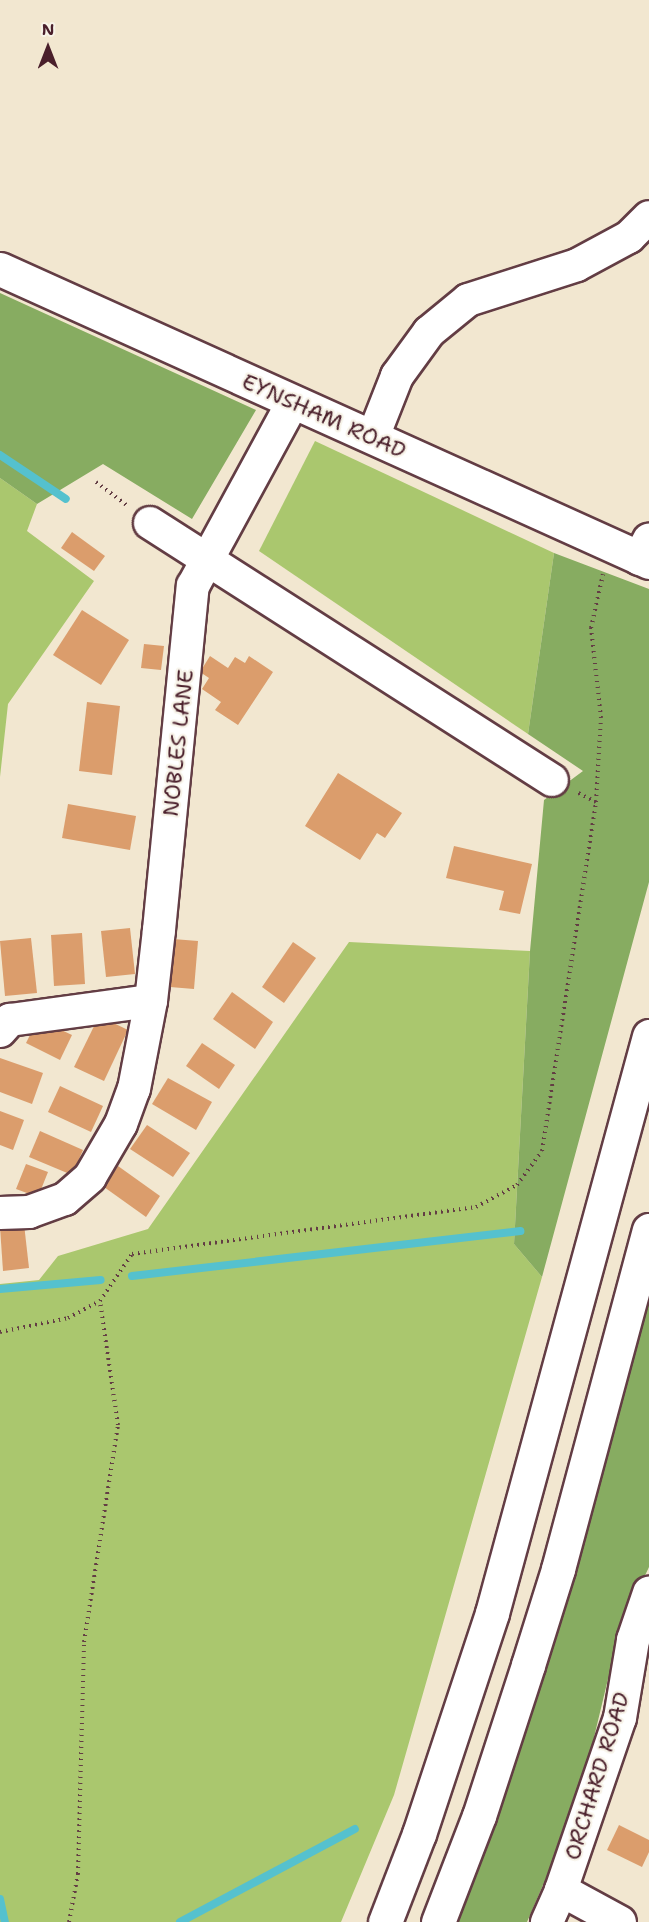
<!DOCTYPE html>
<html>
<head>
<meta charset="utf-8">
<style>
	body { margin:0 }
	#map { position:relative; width:649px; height:1922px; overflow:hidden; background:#f2e7d0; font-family:"Shantell Sans",sans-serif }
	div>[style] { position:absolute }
	.green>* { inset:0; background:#aac76e }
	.forest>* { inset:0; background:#87ac61 }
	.stream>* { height:8px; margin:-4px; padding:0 4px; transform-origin:4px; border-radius:4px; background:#55c1ce }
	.building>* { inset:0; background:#db9d6c }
	.path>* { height:4px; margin-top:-2px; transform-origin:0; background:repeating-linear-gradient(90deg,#633d44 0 1.5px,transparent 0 6px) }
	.roads { filter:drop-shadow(2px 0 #633d44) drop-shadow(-2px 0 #633d44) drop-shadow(0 2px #633d44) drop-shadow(0 -2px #633d44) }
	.minor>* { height:32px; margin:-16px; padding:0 16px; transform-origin:16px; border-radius:16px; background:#fff }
	.major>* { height:33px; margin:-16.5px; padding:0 16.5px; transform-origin:16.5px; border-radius:16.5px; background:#fff }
	.highway>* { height:33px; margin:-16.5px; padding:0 16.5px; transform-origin:16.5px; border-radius:16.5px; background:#fff }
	span { translate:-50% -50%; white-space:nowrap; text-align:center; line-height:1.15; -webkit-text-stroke:4.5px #f7f3e8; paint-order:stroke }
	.street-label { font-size:22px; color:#4a1f2b }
	.north { position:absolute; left:18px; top:18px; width:60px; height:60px; -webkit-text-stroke:4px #f7f3e8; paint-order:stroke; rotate:0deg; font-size:16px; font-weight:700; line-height:24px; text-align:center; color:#4a1f2b }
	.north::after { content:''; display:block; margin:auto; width:21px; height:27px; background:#4a1f2b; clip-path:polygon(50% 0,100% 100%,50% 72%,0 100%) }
</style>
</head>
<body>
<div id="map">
	<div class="green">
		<div style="clip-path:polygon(315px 441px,554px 553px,528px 734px,259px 551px)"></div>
		<div style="clip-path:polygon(0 478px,37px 504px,27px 531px,94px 581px,8px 704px,0 777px)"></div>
		<div style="clip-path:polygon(349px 942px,530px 951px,514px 1244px,542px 1277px,394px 1795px,341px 1922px,0 1922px,0 1284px,39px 1280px,58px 1256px,148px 1229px)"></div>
	</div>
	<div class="forest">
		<div style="clip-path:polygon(0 293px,256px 410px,192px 519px,103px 464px,37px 504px,0 478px)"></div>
		<div style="clip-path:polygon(554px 553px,649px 589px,649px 882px,542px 1277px,514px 1244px,530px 951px,544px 800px,583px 771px,528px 734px)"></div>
		<div style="clip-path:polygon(649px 1296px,649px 1567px,620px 1629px,578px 1804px,527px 1922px,451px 1922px,502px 1791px,632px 1362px)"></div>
	</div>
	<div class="stream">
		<div style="left:0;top:455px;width:79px;rotate:33.7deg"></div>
		<div style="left:132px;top:1276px;width:391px;rotate:-6.6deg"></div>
		<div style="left:0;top:1289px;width:101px;rotate:-5.1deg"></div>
		<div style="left:0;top:1899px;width:24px;rotate:78deg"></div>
		<div style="left:180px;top:1922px;width:198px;rotate:-28deg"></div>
	</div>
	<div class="building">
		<div style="clip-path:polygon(72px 532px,105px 556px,94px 571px,61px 548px)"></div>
		<div style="clip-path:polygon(82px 610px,129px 640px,101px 685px,53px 655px)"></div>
		<div style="clip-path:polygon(144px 644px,164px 646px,161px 670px,141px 668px)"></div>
		<div style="clip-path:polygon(210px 656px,228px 668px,235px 657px,245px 663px,249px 656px,273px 672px,238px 725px,215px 710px,221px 702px,202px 689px,209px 678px,200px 672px)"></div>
		<div style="clip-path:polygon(87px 702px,120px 706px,112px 775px,79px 771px)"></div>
		<div style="clip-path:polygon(338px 773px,402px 813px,385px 838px,377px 833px,360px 860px,305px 826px)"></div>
		<div style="clip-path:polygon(68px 804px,136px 816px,130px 850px,62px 838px)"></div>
		<div style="clip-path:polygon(454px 846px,532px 864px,520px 914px,499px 910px,504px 891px,446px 878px)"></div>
		<div style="clip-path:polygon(130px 928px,135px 974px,106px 977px,101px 931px)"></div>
		<div style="clip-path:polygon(82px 933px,85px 984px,54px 986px,51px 935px)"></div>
		<div style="clip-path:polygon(31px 938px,37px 993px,5px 996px,0 941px)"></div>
		<div style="clip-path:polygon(173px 939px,198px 941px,194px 989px,170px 987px)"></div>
		<div style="clip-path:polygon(293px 942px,316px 958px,284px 1003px,262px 987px)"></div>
		<div style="clip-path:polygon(232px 992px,273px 1022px,255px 1049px,213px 1019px)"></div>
		<div style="clip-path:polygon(99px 1016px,128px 1030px,104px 1081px,74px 1067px)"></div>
		<div style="clip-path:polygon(38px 1019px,72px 1035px,60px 1060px,26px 1043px)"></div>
		<div style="clip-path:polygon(202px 1043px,235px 1065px,219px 1089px,186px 1066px)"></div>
		<div style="clip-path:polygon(0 1058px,43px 1073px,32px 1104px,0 1092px)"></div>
		<div style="clip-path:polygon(168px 1078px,212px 1102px,196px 1130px,152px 1104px)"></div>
		<div style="clip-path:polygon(60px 1086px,103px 1106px,91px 1132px,48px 1112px)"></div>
		<div style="clip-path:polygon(0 1111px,24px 1120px,13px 1150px,0 1145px)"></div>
		<div style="clip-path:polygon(147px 1125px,190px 1153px,173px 1177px,130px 1149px)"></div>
		<div style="clip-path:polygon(40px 1131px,83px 1150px,72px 1175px,29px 1157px)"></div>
		<div style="clip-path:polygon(26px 1164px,48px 1172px,38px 1197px,16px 1189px)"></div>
		<div style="clip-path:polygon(118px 1166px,160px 1196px,146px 1217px,104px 1187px)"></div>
		<div style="clip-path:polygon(24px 1224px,29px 1268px,3px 1271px,0 1227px)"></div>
		<div style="clip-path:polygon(619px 1825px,649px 1840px,649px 1852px,642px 1867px,607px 1850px)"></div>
	</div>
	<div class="path">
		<div style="left:96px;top:482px;width:40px;rotate:37deg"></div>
		<div style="left:596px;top:802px;width:84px;rotate:-86.6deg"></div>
		<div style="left:601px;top:718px;width:91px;rotate:-96.3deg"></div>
		<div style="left:591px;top:628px;width:55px;rotate:-77.5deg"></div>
		<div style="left:0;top:1332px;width:69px;rotate:-11.6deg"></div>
		<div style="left:68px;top:1318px;width:36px;rotate:-28deg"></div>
		<div style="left:100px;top:1301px;width:57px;rotate:-55.8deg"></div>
		<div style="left:132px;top:1254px;width:347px;rotate:-7.8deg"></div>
		<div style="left:476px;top:1207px;width:47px;rotate:-28.2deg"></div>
		<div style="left:517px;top:1185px;width:42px;rotate:-53.7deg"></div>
		<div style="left:542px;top:1151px;width:353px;rotate:-81.2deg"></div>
		<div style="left:596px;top:802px;width:22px;rotate:-153deg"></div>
		<div style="left:69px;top:1922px;width:49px;rotate:-79.4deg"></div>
		<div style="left:78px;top:1874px;width:232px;rotate:-88.5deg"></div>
		<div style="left:84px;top:1642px;width:220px;rotate:-81.1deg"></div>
		<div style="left:118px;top:1425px;width:125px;rotate:-98.3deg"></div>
	</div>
	<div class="roads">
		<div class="minor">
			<div style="left:373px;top:437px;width:66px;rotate:-68.5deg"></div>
			<div style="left:397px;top:376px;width:54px;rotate:-54deg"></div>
			<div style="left:429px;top:332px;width:50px;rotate:-39.4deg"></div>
			<div style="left:468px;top:300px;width:114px;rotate:-17.8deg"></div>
			<div style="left:577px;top:265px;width:59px;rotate:-28.3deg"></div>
			<div style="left:629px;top:237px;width:28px;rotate:-45deg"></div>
			<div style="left:150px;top:523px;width:477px;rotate:32.6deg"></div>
			<div style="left:0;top:1031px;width:15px;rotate:-48deg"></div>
			<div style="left:10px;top:1020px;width:142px;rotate:-7.7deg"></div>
			<div style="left:0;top:1213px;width:29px;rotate:-2deg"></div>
			<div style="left:29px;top:1212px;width:38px;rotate:-20deg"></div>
			<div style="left:65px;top:1199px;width:33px;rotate:-41deg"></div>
			<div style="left:90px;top:1177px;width:61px;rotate:-59.7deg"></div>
			<div style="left:121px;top:1124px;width:37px;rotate:-70deg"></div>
			<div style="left:134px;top:1089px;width:90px;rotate:-79.1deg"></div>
			<div style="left:151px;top:1001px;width:71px;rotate:-83.6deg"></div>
			<div style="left:159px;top:930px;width:346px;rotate:-84.4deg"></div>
			<div style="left:193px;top:586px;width:209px;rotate:-61.5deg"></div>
			<div style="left:561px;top:1890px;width:67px;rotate:28.5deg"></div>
			<div style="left:547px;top:1922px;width:35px;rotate:-66deg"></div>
			<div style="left:561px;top:1890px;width:182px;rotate:-71.1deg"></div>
			<div style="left:620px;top:1718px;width:79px;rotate:-80.5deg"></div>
			<div style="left:633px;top:1640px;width:50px;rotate:-71.2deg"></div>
		</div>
		<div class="major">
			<div style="left:0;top:269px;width:712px;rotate:24.3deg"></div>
		</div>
		<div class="highway">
			<div style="left:639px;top:558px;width:21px;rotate:-62deg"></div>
			<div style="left:385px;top:1922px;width:94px;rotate:-68.9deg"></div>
			<div style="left:419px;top:1834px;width:233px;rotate:-71.7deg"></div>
			<div style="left:492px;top:1613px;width:598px;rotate:-74.78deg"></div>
			<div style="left:438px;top:1922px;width:114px;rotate:-68.9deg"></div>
			<div style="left:479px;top:1816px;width:159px;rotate:-72deg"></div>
			<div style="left:528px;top:1665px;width:101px;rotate:-72.6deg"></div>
			<div style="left:558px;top:1569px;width:351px;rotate:-75deg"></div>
		</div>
	</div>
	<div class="street-label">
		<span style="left:324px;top:416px;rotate:24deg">EYNSHAM ROAD</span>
		<span style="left:178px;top:743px;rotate:-84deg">NOBLES LANE</span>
		<span style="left:597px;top:1776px;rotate:-73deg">ORCHARD ROAD</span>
	</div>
	<div class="north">N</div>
</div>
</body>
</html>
